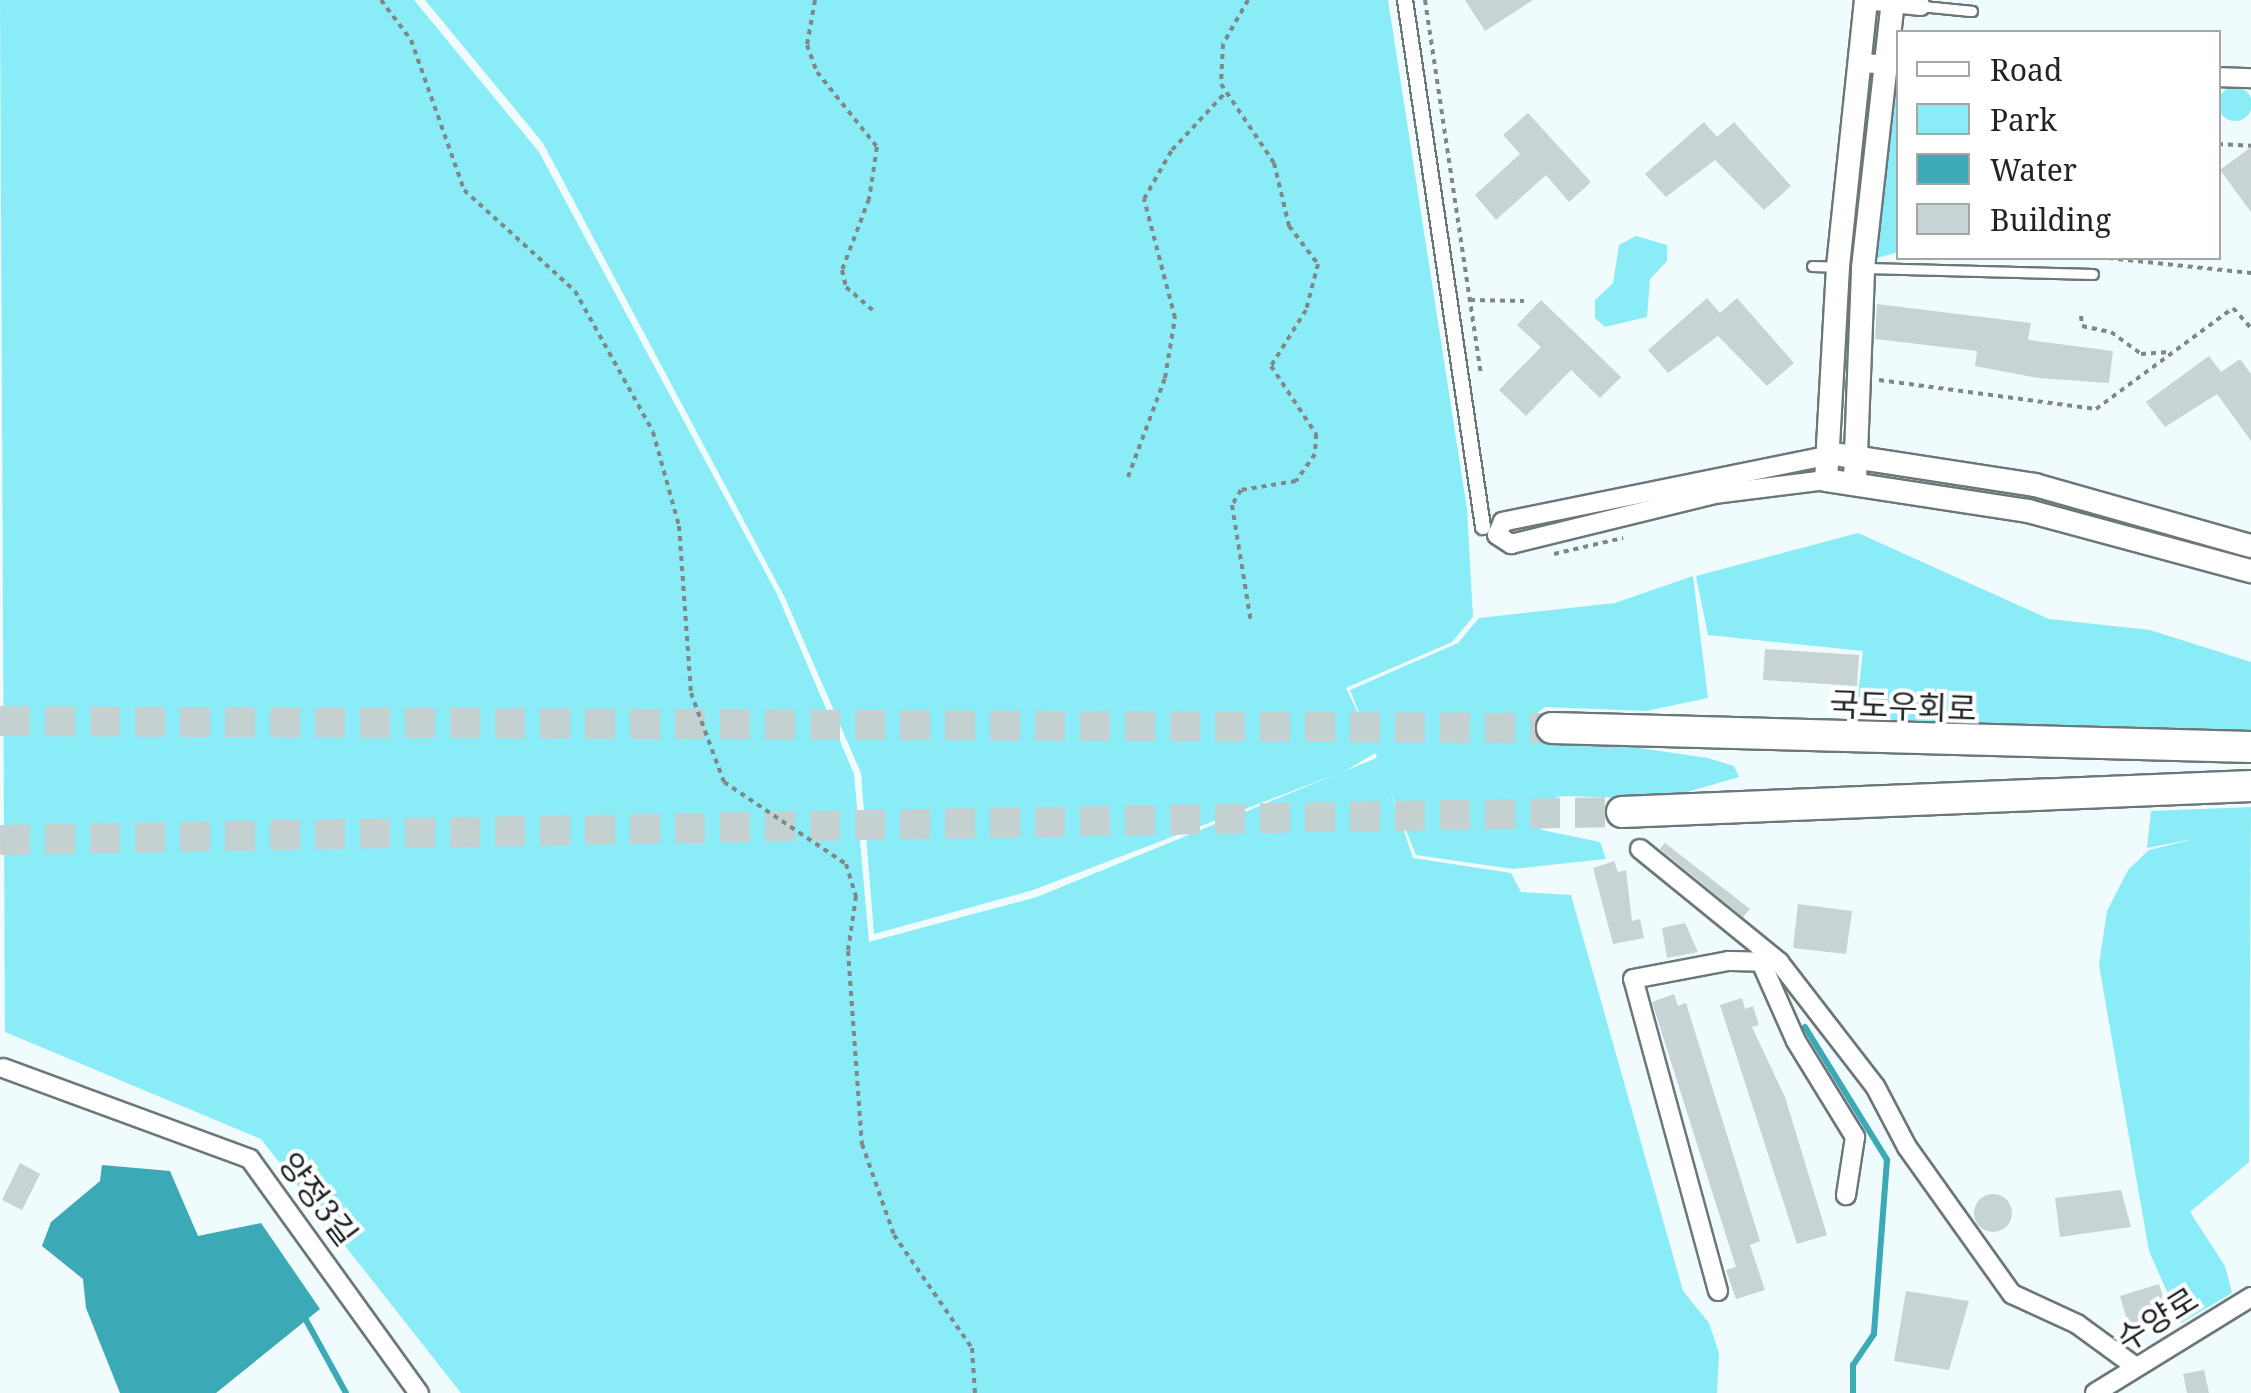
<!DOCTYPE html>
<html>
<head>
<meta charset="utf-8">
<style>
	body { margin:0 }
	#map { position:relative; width:2251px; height:1393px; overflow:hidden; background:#effbfc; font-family:"Noto Serif","Noto Sans KR",serif }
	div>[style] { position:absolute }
	.green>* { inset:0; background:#8aecf7 }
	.round { border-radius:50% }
	.water>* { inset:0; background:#3baab6 }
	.stream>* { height:6px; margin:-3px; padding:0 3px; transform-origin:3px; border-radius:3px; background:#3baab6 }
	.building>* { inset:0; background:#c7d3d4 }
	.trunk-tunnel>* { height:30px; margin-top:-15px; transform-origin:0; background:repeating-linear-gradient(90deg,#c5d0d1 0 30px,transparent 0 45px) }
	.path>* { height:4px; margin-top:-2px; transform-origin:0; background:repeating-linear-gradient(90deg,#7f8787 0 5px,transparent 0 10px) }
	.roads { filter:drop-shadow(2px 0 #6c7779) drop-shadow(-2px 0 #6c7779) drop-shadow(0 2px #6c7779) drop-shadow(0 -2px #6c7779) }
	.service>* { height:9px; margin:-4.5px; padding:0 4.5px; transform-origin:4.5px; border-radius:4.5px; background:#fff }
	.pedestrian>* { height:14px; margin:-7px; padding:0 7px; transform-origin:7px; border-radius:7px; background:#fff }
	.minor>* { height:18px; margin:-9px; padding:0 9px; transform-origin:9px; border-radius:9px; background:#fff }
	.tertiary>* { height:22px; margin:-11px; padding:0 11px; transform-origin:11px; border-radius:11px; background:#fff }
	.trunk>* { height:30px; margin:-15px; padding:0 15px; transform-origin:15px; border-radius:15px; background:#fff }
	span { translate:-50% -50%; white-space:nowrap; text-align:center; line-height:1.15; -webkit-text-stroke:8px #fff; paint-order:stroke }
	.street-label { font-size:32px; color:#1f2424 }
	.legend { position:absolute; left:1896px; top:30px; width:325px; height:230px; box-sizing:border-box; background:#fff; border:2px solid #a5a7a7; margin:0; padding:12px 18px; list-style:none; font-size:30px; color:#1f2424 }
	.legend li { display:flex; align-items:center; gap:20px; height:50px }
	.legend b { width:50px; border:2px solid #a5a7a7 }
</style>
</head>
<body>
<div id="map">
	<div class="green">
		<div style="clip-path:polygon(0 0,414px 0,539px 152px,777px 594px,854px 774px,869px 942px,1037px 897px,1379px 757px,1413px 858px,1511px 873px,1521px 892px,1571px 895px,1683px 1291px,1709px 1323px,1719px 1353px,1717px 1393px,461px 1393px,261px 1139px,5px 1032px)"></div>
		<div style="clip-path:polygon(425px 0,1388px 0,1467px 509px,1473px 617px,1452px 642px,1346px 688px,1377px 752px,1345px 771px,1033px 890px,874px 934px,861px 773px,785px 598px,543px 143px)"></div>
		<div class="round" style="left:2218px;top:87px;width:34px;height:34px"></div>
		<div style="clip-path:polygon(1898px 91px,1898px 252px,1877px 258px,1888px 103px)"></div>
		<div style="clip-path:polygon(1636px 236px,1667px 245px,1667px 261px,1650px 279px,1647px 317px,1605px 327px,1595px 318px,1595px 300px,1613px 283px,1619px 245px)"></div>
		<div style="clip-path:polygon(1858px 533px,2049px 619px,2150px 630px,2251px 662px,2251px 733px,1929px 730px,1855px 721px,1863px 651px,1708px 635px,1696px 576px)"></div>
		<div style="clip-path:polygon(1693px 576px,1708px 698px,1646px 711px,1545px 707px,1534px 716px,1536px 733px,1708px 758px,1734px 766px,1739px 777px,1663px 799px,1561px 796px,1534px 807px,1530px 815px,1542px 830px,1600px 842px,1606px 859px,1513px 869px,1416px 855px,1350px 690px,1458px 643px,1479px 618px,1615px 603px)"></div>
		<div style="clip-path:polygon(2251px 807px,2249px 1162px,2190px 1212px,2225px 1266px,2232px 1293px,2181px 1323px,2149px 1251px,2099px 965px,2107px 911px,2128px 870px,2149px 850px,2198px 838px,2147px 848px,2151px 811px)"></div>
	</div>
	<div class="water">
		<div style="clip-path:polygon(102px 1165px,170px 1171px,198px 1236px,261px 1223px,320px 1309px,216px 1393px,120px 1393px,86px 1308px,83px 1279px,42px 1246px,51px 1222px,100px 1181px)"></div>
	</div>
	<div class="stream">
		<div style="left:1805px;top:1027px;width:156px;rotate:58.3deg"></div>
		<div style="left:1887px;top:1160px;width:174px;rotate:94.3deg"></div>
		<div style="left:1874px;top:1334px;width:37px;rotate:124deg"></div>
		<div style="left:1853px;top:1365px;width:28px;rotate:90deg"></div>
		<div style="left:306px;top:1320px;width:83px;rotate:61.3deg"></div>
	</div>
	<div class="building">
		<div style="clip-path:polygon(1465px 0,1533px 0,1485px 31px)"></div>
		<div style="clip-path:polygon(1528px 113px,1591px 182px,1569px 202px,1546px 175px,1496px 220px,1475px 195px,1520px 154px,1503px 135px)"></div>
		<div style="clip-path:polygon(1704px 122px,1717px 137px,1734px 122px,1791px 186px,1764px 210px,1715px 160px,1666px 197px,1645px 174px)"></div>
		<div style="clip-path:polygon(2251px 147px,2251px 212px,2220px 170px)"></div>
		<div style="clip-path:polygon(1707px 298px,1720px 313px,1737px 298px,1794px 363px,1767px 386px,1718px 336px,1668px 373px,1648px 350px)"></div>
		<div style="clip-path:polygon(1541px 300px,1621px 377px,1600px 398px,1571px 370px,1526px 416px,1499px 390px,1541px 347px,1517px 325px)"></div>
		<div style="clip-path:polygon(1877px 304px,2031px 323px,2028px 340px,2113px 351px,2109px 383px,2038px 378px,1975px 366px,1977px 351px,1875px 339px)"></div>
		<div style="clip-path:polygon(2209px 356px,2221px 372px,2240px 359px,2251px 374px,2251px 441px,2217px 394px,2165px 427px,2146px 402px)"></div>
		<div style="clip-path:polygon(1765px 649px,1859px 655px,1857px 686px,1763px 680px)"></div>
		<div style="clip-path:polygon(1665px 843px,1750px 909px,1743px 917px,1660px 849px)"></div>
		<div style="clip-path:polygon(1614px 861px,1618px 872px,1626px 870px,1632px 921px,1640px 919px,1644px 938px,1613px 944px,1593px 868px)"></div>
		<div style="clip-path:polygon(1798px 904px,1852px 911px,1846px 954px,1793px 948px)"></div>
		<div style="clip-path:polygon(1685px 923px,1698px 952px,1667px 958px,1662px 928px)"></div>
		<div style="clip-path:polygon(1674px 994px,1678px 1006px,1686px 1003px,1760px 1241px,1750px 1245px,1765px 1290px,1736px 1299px,1726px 1270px,1736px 1267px,1652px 1002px)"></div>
		<div style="clip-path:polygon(1742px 998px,1745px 1009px,1753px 1006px,1759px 1025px,1752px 1027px,1785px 1097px,1827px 1235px,1797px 1244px,1720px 1005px)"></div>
		<div style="clip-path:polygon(20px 1163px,40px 1174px,22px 1210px,2px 1200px)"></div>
		<div style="clip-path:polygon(2121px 1190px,2131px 1227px,2060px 1237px,2055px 1198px)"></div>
		<div class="round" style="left:1974px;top:1194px;width:38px;height:38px"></div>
		<div style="clip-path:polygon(2159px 1284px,2169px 1317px,2130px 1330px,2120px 1296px)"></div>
		<div style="clip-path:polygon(1906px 1291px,1969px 1301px,1949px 1370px,1894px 1361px)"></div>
		<div style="clip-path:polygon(2204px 1370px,2209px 1393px,2187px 1393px,2183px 1374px)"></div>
	</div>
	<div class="trunk-tunnel">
		<div style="left:0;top:721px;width:1552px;rotate:0.26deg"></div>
		<div style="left:0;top:840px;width:1622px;rotate:-0.99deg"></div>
	</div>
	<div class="path">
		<div style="left:381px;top:0;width:50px;rotate:53.1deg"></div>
		<div style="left:411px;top:40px;width:159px;rotate:70.5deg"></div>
		<div style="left:464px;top:190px;width:150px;rotate:42.3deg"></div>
		<div style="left:575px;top:291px;width:161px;rotate:61deg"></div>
		<div style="left:653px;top:432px;width:98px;rotate:74.5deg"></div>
		<div style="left:679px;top:526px;width:167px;rotate:85.9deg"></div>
		<div style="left:691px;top:693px;width:95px;rotate:69.7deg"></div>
		<div style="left:724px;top:782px;width:147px;rotate:33.9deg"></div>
		<div style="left:846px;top:864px;width:34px;rotate:73deg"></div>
		<div style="left:856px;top:896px;width:56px;rotate:98.3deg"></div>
		<div style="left:848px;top:951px;width:194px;rotate:85.9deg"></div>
		<div style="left:862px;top:1144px;width:96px;rotate:70.6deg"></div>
		<div style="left:894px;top:1235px;width:137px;rotate:55.4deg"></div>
		<div style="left:972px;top:1348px;width:45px;rotate:86.2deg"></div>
		<div style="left:815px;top:0;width:46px;rotate:100.1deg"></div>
		<div style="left:807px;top:45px;width:29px;rotate:70deg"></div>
		<div style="left:817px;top:72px;width:96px;rotate:51.3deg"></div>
		<div style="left:877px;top:147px;width:53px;rotate:98.7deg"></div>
		<div style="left:869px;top:199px;width:76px;rotate:110.8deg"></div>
		<div style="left:842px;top:270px;width:17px;rotate:77deg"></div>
		<div style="left:846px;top:287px;width:40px;rotate:41deg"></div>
		<div style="left:1248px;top:0;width:51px;rotate:119.6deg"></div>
		<div style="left:1223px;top:44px;width:40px;rotate:92.9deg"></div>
		<div style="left:1221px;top:84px;width:95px;rotate:56.1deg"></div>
		<div style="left:1274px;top:163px;width:65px;rotate:76.6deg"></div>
		<div style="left:1289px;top:226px;width:48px;rotate:52.7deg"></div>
		<div style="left:1318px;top:264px;width:48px;rotate:104.6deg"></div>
		<div style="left:1306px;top:310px;width:66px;rotate:122deg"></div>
		<div style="left:1271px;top:366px;width:82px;rotate:56.5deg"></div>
		<div style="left:1316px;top:434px;width:20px;rotate:93deg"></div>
		<div style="left:1315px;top:454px;width:33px;rotate:125deg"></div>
		<div style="left:1296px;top:481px;width:56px;rotate:170.7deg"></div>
		<div style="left:1241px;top:490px;width:17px;rotate:121deg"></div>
		<div style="left:1232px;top:505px;width:119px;rotate:80.8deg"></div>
		<div style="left:1425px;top:0;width:377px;rotate:81.5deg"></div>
		<div style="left:2218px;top:144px;width:33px;rotate:3deg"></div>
		<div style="left:2108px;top:258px;width:144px;rotate:6deg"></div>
		<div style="left:1470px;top:300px;width:54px;rotate:1.1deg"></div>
		<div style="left:2081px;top:316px;width:10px;rotate:84deg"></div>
		<div style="left:2082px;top:326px;width:30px;rotate:12deg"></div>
		<div style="left:2111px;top:332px;width:37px;rotate:36deg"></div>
		<div style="left:2141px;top:354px;width:28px;rotate:-4deg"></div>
		<div style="left:1879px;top:380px;width:219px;rotate:7.6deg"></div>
		<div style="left:2096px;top:409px;width:170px;rotate:-36.4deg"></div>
		<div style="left:2233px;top:308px;width:27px;rotate:48deg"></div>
		<div style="left:1128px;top:477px;width:106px;rotate:-69.5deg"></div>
		<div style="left:1165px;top:378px;width:61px;rotate:-80.5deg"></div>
		<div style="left:1175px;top:318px;width:123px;rotate:-104.6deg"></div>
		<div style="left:1144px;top:199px;width:56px;rotate:-60.3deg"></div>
		<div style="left:1172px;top:150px;width:76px;rotate:-47.1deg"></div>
		<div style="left:1554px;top:554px;width:71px;rotate:-13.1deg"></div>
	</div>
	<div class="roads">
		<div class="service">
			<div style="left:1921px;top:6px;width:51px;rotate:5.6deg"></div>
			<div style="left:1921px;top:6px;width:51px;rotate:5.6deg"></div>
			<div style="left:1812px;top:266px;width:24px;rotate:2deg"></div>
			<div style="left:1866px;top:268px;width:227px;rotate:1.5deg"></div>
		</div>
		<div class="pedestrian">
			<div style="left:1405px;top:0;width:533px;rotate:81.58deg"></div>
		</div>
		<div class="minor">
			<div style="left:1866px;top:0;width:55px;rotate:6.2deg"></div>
			<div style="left:1858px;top:63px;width:40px;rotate:2.9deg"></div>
			<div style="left:2218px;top:77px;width:33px;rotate:2deg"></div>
			<div style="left:1826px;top:456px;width:330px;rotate:168.5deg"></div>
			<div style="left:1503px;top:522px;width:14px;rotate:115deg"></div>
			<div style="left:1497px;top:535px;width:17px;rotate:33deg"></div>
			<div style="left:1511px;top:544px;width:209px;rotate:-13.8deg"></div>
			<div style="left:1714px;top:494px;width:113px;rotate:-7.1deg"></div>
			<div style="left:1640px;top:849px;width:179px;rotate:39.1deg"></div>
			<div style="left:1779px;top:962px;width:157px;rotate:52.3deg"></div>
			<div style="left:1875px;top:1086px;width:69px;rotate:62.3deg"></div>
			<div style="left:1907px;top:1147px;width:181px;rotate:54.5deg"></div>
			<div style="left:2012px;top:1294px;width:72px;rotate:24.8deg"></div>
			<div style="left:2077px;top:1324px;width:73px;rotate:36.1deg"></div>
			<div style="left:1761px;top:962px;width:86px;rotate:66.1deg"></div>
			<div style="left:1796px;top:1041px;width:113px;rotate:58.4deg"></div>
			<div style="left:1855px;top:1137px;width:59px;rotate:98.8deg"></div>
			<div style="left:3px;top:1068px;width:263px;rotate:20.2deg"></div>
			<div style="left:250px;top:1159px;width:289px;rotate:54.2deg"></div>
			<div style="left:1718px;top:1291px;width:323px;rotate:-105.2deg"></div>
			<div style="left:1633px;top:979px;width:97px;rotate:-10.7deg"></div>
			<div style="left:1728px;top:961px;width:51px;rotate:1.1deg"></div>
			<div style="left:2095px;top:1393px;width:183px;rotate:-31.6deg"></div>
		</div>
		<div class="tertiary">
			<div style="left:1866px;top:0;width:268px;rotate:96deg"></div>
			<div style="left:1838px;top:267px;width:213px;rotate:93.2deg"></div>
			<div style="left:1826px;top:480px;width:204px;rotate:8.7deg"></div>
			<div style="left:2028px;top:511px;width:231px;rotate:15.1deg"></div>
			<div style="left:1841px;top:455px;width:196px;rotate:8.8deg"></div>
			<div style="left:2035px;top:485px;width:224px;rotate:15.8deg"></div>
			<div style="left:1855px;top:480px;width:212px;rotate:-87.8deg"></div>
			<div style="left:1863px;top:268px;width:270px;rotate:-83.6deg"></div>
		</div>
		<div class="trunk">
			<div style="left:1552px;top:728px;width:699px;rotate:1.56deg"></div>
			<div style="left:1622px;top:812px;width:630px;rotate:-2.37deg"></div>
		</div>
	</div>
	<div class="street-label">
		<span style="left:1903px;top:706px;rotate:2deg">국도우회로</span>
		<span style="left:318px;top:1199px;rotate:53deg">양정3길</span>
		<span style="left:2157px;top:1319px;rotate:-32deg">수양로</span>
	</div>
	<ul class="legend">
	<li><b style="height:12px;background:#fff"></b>Road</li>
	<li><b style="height:28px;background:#8aecf7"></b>Park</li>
	<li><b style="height:28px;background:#3baab6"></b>Water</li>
	<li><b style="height:28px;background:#c7d3d4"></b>Building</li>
	</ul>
</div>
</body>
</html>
